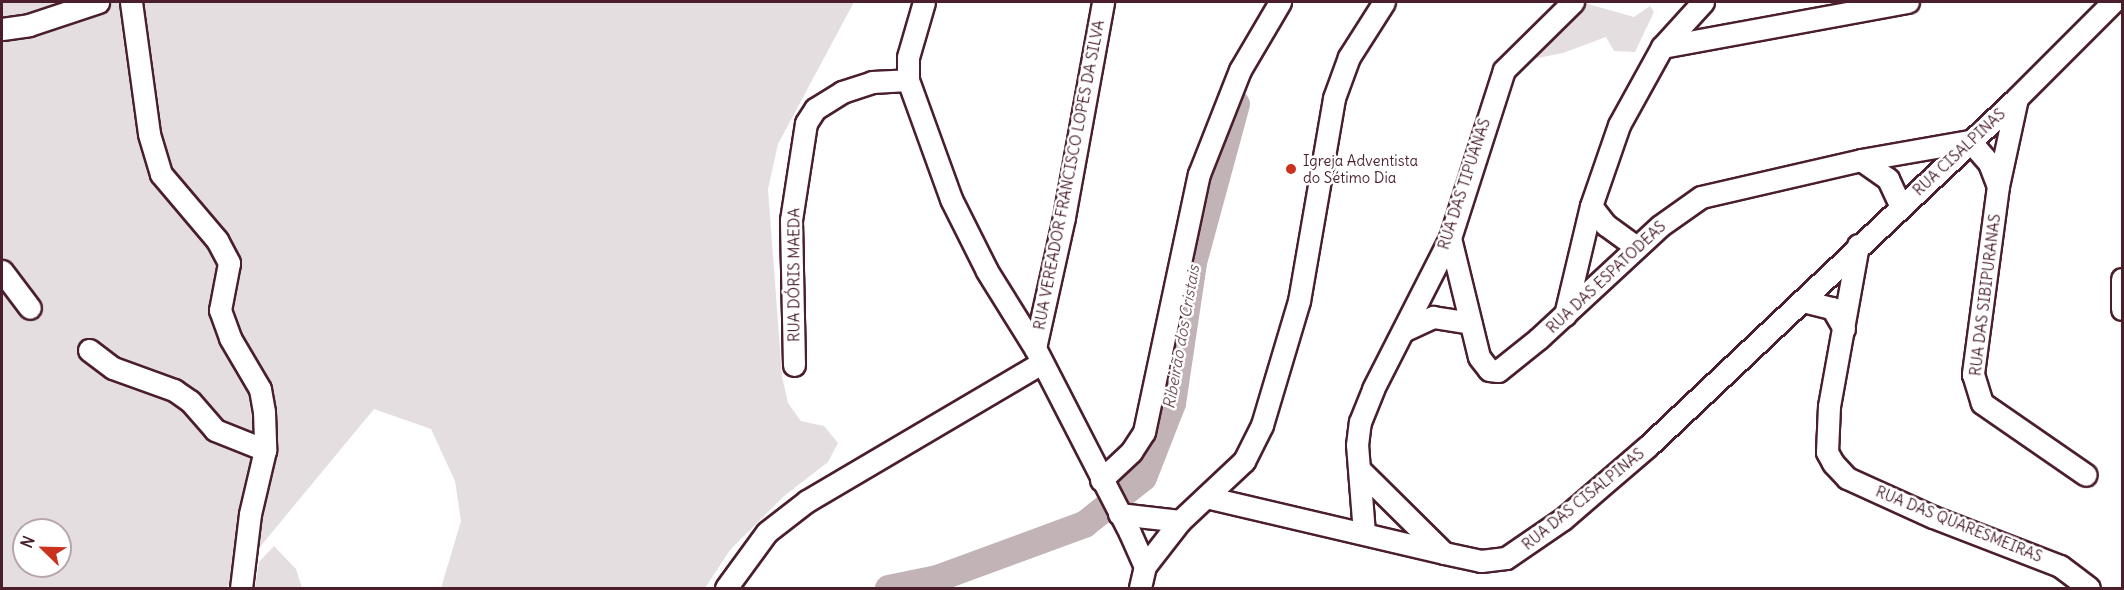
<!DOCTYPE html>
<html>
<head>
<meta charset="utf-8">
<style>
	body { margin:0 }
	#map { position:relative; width:2124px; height:590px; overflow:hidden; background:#fff; font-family:Delius,sans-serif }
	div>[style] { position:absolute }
	.green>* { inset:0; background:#e5dee0 }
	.river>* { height:27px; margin:-13.5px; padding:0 13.5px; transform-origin:13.5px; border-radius:13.5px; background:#c1b3b6 }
	.roads { filter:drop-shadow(2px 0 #4a1f2b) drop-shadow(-2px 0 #4a1f2b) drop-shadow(0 2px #4a1f2b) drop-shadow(0 -2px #4a1f2b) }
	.minor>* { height:21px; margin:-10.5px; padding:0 10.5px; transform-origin:10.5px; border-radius:10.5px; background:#fff }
	.dots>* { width:16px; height:16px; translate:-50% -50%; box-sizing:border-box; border:3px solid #fff; border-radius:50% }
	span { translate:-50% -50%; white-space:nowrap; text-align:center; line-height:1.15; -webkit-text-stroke:5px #fff; paint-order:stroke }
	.street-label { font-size:15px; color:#4a1f2b }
	.poi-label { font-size:15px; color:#4a1f2b }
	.left { translate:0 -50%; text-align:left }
	.water-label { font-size:16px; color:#74535c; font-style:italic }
	.frame { position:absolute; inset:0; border:3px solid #4a1f2b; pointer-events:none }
	.north { position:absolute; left:12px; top:518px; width:60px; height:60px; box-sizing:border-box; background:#fff; border:2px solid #b7a5aa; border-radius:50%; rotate:293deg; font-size:16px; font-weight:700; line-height:24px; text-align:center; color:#4a1f2b }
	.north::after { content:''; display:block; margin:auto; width:21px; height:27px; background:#c8321e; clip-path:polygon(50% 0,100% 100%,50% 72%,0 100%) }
</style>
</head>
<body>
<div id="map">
	<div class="green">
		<div style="clip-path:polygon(evenodd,2px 2px,854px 2px,778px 144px,768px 189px,782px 376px,788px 403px,801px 421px,824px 426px,838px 443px,828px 462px,784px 496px,730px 550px,705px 588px,441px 588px,461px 521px,455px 481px,431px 429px,374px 409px,226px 588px,2px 588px,2px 2px,24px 530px,60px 530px,60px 566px,24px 566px,24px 530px)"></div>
		<div style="clip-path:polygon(1581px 2px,1634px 17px,1650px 6px,1654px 12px,1635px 52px,1614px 51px,1606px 37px,1563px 53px,1528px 60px)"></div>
		<div style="clip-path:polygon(274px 546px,296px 569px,302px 588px,255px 588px,259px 562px)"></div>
	</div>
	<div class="river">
		<div style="left:888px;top:588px;width:50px;rotate:-11.5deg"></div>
		<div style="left:937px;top:578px;width:157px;rotate:-20.2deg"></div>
		<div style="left:1084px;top:524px;width:75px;rotate:-38.5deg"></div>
		<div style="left:1143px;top:477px;width:79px;rotate:-68.6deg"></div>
		<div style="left:1172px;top:403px;width:143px;rotate:-81.5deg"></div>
		<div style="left:1193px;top:262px;width:164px;rotate:-74.8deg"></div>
	</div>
	<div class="roads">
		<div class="minor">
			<div style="left:131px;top:2px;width:133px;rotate:82.2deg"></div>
			<div style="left:149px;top:134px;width:42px;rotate:73.3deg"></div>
			<div style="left:161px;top:174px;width:87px;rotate:49.7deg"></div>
			<div style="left:217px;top:240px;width:26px;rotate:62deg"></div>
			<div style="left:229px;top:263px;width:48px;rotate:100.8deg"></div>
			<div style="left:220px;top:310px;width:30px;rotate:70deg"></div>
			<div style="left:230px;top:338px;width:59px;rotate:59.5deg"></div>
			<div style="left:260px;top:389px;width:23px;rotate:80deg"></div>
			<div style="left:264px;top:412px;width:38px;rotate:88deg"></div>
			<div style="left:265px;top:450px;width:66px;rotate:103.2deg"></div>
			<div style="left:250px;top:514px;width:75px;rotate:96.9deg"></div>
			<div style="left:924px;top:2px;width:57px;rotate:106.2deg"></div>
			<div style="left:908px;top:57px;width:23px;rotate:90deg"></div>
			<div style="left:908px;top:80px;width:127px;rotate:70.1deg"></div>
			<div style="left:951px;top:199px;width:80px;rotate:63.4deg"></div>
			<div style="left:987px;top:271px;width:91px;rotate:58.1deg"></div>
			<div style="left:1035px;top:348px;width:208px;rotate:62.8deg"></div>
			<div style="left:1130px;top:533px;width:36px;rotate:66deg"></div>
			<div style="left:1145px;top:566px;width:23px;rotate:103deg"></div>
			<div style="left:2px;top:29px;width:27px;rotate:-8deg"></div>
			<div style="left:29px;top:25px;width:73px;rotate:-18.4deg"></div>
			<div style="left:1662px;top:47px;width:250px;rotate:-10.4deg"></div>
			<div style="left:2017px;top:98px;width:90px;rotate:102.2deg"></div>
			<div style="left:1998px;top:186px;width:190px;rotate:97.6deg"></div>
			<div style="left:1973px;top:374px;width:30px;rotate:73deg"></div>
			<div style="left:1982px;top:403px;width:126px;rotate:34.7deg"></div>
			<div style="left:1861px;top:160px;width:33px;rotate:35deg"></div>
			<div style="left:1888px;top:179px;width:31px;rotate:65deg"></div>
			<div style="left:1591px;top:206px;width:24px;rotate:52deg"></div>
			<div style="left:1606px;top:225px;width:37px;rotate:36deg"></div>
			<div style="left:1450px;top:238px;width:122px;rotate:76.3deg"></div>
			<div style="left:1479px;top:357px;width:16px;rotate:52deg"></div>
			<div style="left:1489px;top:370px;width:9px;rotate:6deg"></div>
			<div style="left:1498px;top:371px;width:51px;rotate:-38.7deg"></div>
			<div style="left:1538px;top:339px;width:166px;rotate:-42.8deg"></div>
			<div style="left:1660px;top:226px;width:50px;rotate:-35.3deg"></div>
			<div style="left:1701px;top:197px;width:164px;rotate:-13deg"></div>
			<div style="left:1861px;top:160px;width:111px;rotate:-9.9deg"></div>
			<div style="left:1970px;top:141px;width:29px;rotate:49deg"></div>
			<div style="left:1989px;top:163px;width:25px;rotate:69deg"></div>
			<div style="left:1858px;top:245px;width:164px;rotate:100.2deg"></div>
			<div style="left:1829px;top:406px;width:46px;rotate:92.5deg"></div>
			<div style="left:1827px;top:452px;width:13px;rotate:61deg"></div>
			<div style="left:1833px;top:463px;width:21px;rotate:47deg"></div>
			<div style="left:1847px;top:478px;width:94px;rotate:24.4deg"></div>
			<div style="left:1933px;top:517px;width:136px;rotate:21.1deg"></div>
			<div style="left:2060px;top:566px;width:36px;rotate:37deg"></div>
			<div style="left:2px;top:271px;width:46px;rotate:52.9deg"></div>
			<div style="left:2122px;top:279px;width:30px;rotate:90deg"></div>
			<div style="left:1803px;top:301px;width:30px;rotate:14deg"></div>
			<div style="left:1832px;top:308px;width:24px;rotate:60deg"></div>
			<div style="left:1565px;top:315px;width:112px;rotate:-76.6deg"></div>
			<div style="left:1591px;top:206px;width:86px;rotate:-70.9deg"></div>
			<div style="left:1619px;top:125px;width:89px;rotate:-61.1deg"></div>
			<div style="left:1662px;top:47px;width:61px;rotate:-47.7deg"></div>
			<div style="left:1405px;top:330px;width:31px;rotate:-25deg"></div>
			<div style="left:1433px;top:317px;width:38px;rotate:9deg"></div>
			<div style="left:1035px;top:348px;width:134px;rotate:-77.5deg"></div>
			<div style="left:1064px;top:217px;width:219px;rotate:-79.7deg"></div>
			<div style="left:89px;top:350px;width:30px;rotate:37deg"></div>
			<div style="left:113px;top:368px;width:65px;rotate:19.8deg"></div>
			<div style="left:174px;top:390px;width:19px;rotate:35deg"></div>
			<div style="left:190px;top:401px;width:38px;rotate:49deg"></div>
			<div style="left:215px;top:430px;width:54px;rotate:21.8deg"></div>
			<div style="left:794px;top:365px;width:145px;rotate:-91.2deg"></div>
			<div style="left:791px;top:220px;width:98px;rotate:-81.2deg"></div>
			<div style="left:806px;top:123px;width:17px;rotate:-57deg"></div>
			<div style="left:815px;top:109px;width:32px;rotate:-32deg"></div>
			<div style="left:842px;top:92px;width:32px;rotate:-18deg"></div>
			<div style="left:872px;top:82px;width:36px;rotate:-3deg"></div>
			<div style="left:1360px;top:470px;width:118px;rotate:44.7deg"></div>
			<div style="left:1101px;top:480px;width:41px;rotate:-43deg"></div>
			<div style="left:1131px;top:452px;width:24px;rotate:-57deg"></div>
			<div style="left:1144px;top:432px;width:264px;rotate:-78deg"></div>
			<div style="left:1199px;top:174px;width:112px;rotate:-68.5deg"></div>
			<div style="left:1240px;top:70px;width:79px;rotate:-59.5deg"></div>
			<div style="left:1206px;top:497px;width:244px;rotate:13.2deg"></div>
			<div style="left:1444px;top:553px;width:38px;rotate:12deg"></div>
			<div style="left:1481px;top:561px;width:25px;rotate:-7deg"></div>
			<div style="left:1506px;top:558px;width:69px;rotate:-34.4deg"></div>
			<div style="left:1563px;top:519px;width:112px;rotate:-40.7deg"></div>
			<div style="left:1648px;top:446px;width:507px;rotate:-43.32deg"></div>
			<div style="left:2017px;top:98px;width:136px;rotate:-45deg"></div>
			<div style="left:1119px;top:514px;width:61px;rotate:6.5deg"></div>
			<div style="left:1364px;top:533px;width:88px;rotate:-94.5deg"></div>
			<div style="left:1357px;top:445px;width:23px;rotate:-83deg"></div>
			<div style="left:1360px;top:422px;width:35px;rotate:-68deg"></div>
			<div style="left:1373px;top:389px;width:169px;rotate:-63deg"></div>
			<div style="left:1450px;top:238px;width:176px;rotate:-72.2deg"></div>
			<div style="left:1504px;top:70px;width:97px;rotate:-44.6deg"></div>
			<div style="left:1145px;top:566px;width:57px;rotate:-52.1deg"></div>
			<div style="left:1180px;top:521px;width:88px;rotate:-43.2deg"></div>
			<div style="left:1244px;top:461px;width:40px;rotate:-63.4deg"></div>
			<div style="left:1262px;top:425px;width:129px;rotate:-73.4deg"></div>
			<div style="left:1299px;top:301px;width:206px;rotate:-80.2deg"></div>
			<div style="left:1334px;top:98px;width:44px;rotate:-69.9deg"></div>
			<div style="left:1349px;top:57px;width:65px;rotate:-57.5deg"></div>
			<div style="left:726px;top:588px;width:69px;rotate:-53.8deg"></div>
			<div style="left:767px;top:532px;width:51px;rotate:-37.8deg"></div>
			<div style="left:807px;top:501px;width:270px;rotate:-30.5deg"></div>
		</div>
	</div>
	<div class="dots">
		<div style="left:1291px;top:169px;background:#c8321e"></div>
	</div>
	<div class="street-label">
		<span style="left:1959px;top:152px;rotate:-43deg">RUA CISALPINAS</span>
		<span style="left:1069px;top:175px;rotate:-79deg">RUA VEREADOR FRANCISCO LOPES DA SILVA</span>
		<span style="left:1464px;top:184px;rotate:-72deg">RUA DAS TIPUANAS</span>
		<span style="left:794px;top:275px;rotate:-90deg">RUA DÓRIS MAEDA</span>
		<span style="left:1606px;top:277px;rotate:-43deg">RUA DAS ESPATODEAS</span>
		<span style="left:1985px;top:295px;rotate:-83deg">RUA DAS SIBIPURANAS</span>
		<span style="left:1583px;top:499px;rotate:-39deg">RUA DAS CISALPINAS</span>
		<span style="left:1959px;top:524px;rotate:22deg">RUA DAS QUARESMEIRAS</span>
	</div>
	<div class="poi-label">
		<span class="left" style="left:1303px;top:169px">Igreja Adventista<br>do Sétimo Dia</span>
	</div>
	<div class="water-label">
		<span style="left:1181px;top:337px;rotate:-80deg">Ribeirão dos Cristais</span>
	</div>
	<div class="frame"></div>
	<div class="north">N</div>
</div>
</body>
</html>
